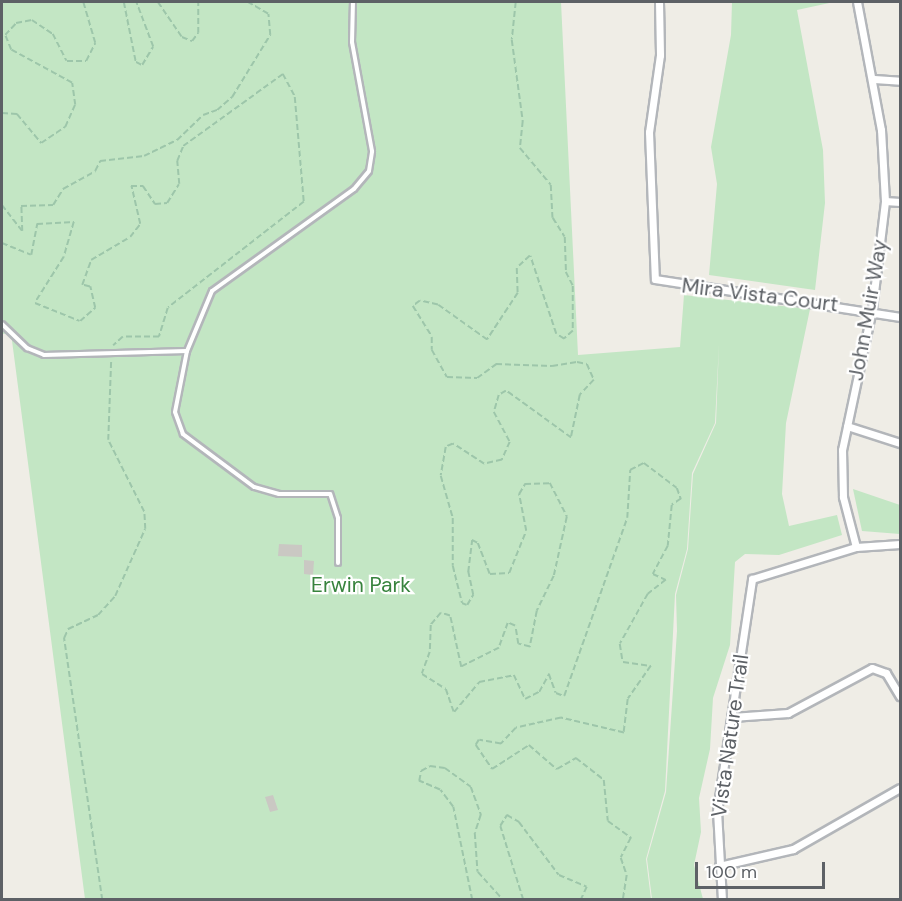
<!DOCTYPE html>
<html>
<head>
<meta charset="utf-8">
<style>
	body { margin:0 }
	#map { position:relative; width:902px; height:901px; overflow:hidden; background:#efede6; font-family:"DM Sans",sans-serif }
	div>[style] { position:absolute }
	.green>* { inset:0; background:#c3e6c4 }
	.building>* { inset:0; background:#cac8c3 }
	.path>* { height:1.5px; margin-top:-0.75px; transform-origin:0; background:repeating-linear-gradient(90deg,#9dc6aa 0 6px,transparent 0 9px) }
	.roads { filter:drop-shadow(2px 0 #b3b6ba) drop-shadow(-2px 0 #b3b6ba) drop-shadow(0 2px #b3b6ba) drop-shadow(0 -2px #b3b6ba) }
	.service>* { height:4px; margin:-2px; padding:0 2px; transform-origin:2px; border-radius:2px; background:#fff }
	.minor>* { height:7px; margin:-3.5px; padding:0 3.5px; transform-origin:3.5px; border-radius:3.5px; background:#fff }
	span { translate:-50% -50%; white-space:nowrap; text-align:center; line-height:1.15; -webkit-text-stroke:4.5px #fff; paint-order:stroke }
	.street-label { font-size:21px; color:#5d6166 }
	.park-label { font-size:21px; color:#37833d }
	.frame { position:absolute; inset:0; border:3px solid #5d6166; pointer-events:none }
	.scale { position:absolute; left:695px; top:862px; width:130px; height:27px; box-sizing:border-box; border:3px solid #5d6166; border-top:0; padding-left:8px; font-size:18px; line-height:21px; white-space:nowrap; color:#5d6166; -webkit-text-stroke:4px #fff; paint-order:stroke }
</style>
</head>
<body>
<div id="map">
	<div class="green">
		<div style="clip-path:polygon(2px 2px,561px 2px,578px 355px,680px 347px,684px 295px,810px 309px,786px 423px,782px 494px,789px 526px,837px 515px,842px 535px,779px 555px,745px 554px,735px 562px,730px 645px,713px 698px,710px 749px,699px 798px,701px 832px,694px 865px,703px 899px,652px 899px,647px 859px,666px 792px,677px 631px,676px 595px,688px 549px,693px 474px,716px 423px,719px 344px,715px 423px,692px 473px,687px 549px,675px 594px,665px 791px,646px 859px,651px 899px,85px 899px,11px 333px,2px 334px)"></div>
		<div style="clip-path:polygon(732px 2px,834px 2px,797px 10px,823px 150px,825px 203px,815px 290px,709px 275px,717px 184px,711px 147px,731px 35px)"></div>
		<div style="clip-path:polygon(853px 489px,900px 505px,900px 534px,862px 531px)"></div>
	</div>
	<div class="building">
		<div style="clip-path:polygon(279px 544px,302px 545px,302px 557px,278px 556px)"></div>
		<div style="clip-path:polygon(304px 560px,314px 561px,313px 575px,304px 574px)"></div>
		<div style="clip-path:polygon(273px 795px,278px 810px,270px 812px,265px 797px)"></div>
	</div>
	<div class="path">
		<div style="left:124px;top:2px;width:61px;rotate:78.7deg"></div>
		<div style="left:136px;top:62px;width:7px;rotate:27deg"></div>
		<div style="left:142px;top:65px;width:21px;rotate:-59deg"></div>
		<div style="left:153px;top:47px;width:48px;rotate:-110.7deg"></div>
		<div style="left:158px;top:2px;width:42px;rotate:55.6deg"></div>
		<div style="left:182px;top:37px;width:11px;rotate:22deg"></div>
		<div style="left:192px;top:41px;width:10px;rotate:-53deg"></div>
		<div style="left:198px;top:33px;width:31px;rotate:-90deg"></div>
		<div style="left:516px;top:2px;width:38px;rotate:96deg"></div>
		<div style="left:512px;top:40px;width:82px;rotate:82.3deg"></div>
		<div style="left:523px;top:121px;width:27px;rotate:96deg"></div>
		<div style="left:520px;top:148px;width:48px;rotate:50deg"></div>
		<div style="left:551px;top:185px;width:33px;rotate:87deg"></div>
		<div style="left:553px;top:218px;width:22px;rotate:58deg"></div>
		<div style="left:565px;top:237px;width:35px;rotate:88deg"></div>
		<div style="left:566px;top:272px;width:16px;rotate:63deg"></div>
		<div style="left:573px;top:286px;width:45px;rotate:90deg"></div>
		<div style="left:573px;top:331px;width:12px;rotate:138deg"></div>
		<div style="left:564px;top:339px;width:9px;rotate:-148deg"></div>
		<div style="left:556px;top:334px;width:82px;rotate:-108.4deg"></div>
		<div style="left:530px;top:256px;width:18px;rotate:137deg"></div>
		<div style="left:517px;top:268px;width:25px;rotate:88deg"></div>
		<div style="left:518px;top:293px;width:56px;rotate:123.4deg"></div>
		<div style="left:487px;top:340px;width:60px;rotate:-144.5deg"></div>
		<div style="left:438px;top:305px;width:18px;rotate:-167deg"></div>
		<div style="left:420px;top:301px;width:9px;rotate:144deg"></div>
		<div style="left:413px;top:306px;width:36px;rotate:58deg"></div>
		<div style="left:432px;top:337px;width:13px;rotate:90deg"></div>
		<div style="left:432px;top:350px;width:31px;rotate:61deg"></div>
		<div style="left:447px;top:377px;width:30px;rotate:2deg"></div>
		<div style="left:477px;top:378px;width:24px;rotate:-36deg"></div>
		<div style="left:496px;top:364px;width:56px;rotate:2deg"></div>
		<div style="left:552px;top:366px;width:25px;rotate:-9deg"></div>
		<div style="left:577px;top:362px;width:10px;rotate:11deg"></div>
		<div style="left:587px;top:364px;width:17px;rotate:66deg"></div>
		<div style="left:594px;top:380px;width:21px;rotate:133deg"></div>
		<div style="left:580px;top:395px;width:44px;rotate:101.8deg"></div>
		<div style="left:571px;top:438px;width:80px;rotate:-144.1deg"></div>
		<div style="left:506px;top:391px;width:8px;rotate:150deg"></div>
		<div style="left:499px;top:395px;width:18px;rotate:106deg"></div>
		<div style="left:494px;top:412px;width:34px;rotate:62deg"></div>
		<div style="left:510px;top:442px;width:20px;rotate:114deg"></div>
		<div style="left:502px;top:460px;width:18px;rotate:167deg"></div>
		<div style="left:484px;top:464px;width:37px;rotate:-147deg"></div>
		<div style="left:453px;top:444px;width:8px;rotate:157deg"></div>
		<div style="left:446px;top:447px;width:29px;rotate:100deg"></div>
		<div style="left:441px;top:476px;width:44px;rotate:74.1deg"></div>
		<div style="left:453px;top:518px;width:48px;rotate:90deg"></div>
		<div style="left:453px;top:566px;width:38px;rotate:76deg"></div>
		<div style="left:462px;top:603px;width:5px;rotate:22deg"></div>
		<div style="left:467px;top:605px;width:12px;rotate:-59deg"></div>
		<div style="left:473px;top:595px;width:24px;rotate:-102deg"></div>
		<div style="left:468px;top:572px;width:32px;rotate:-83deg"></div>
		<div style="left:472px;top:540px;width:7px;rotate:27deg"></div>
		<div style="left:478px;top:543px;width:33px;rotate:69deg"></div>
		<div style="left:490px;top:574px;width:19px;rotate:-3deg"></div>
		<div style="left:509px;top:573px;width:45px;rotate:-68deg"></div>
		<div style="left:526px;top:531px;width:38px;rotate:-101deg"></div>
		<div style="left:519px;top:494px;width:12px;rotate:-59deg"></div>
		<div style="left:525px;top:484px;width:25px;rotate:-2deg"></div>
		<div style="left:550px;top:483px;width:38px;rotate:63deg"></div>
		<div style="left:567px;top:517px;width:60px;rotate:102.4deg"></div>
		<div style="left:554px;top:576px;width:39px;rotate:116deg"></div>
		<div style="left:537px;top:611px;width:37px;rotate:101deg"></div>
		<div style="left:530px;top:647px;width:12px;rotate:-166deg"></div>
		<div style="left:518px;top:644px;width:18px;rotate:-99deg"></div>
		<div style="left:515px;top:626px;width:8px;rotate:-157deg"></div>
		<div style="left:508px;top:623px;width:27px;rotate:110deg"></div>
		<div style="left:499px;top:648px;width:42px;rotate:153.4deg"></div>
		<div style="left:461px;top:667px;width:52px;rotate:-102.2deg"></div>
		<div style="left:450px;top:616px;width:9px;rotate:-162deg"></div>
		<div style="left:441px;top:613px;width:16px;rotate:130deg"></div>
		<div style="left:431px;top:625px;width:27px;rotate:92deg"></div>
		<div style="left:430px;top:652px;width:23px;rotate:110deg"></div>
		<div style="left:422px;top:674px;width:28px;rotate:32deg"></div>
		<div style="left:446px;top:689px;width:24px;rotate:71deg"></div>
		<div style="left:454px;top:712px;width:39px;rotate:-50deg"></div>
		<div style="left:479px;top:682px;width:36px;rotate:-11deg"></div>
		<div style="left:514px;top:675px;width:26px;rotate:65deg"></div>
		<div style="left:525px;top:699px;width:16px;rotate:-27deg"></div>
		<div style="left:539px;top:692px;width:21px;rotate:-61deg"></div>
		<div style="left:549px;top:674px;width:20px;rotate:70deg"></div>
		<div style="left:556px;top:693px;width:9px;rotate:21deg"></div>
		<div style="left:564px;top:696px;width:189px;rotate:-70.5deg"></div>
		<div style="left:627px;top:518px;width:48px;rotate:-86.4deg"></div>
		<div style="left:630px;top:470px;width:16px;rotate:-27deg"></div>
		<div style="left:644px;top:463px;width:41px;rotate:37.1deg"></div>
		<div style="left:677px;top:488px;width:12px;rotate:70deg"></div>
		<div style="left:681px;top:499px;width:11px;rotate:146deg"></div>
		<div style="left:672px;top:505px;width:41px;rotate:95.6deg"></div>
		<div style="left:668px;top:546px;width:32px;rotate:118deg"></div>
		<div style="left:653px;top:574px;width:14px;rotate:25deg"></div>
		<div style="left:666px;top:580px;width:23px;rotate:142deg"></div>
		<div style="left:648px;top:594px;width:57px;rotate:119.2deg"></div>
		<div style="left:620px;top:644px;width:18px;rotate:81deg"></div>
		<div style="left:623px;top:662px;width:28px;rotate:8deg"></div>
		<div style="left:651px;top:666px;width:40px;rotate:124.9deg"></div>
		<div style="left:628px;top:699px;width:34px;rotate:97deg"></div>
		<div style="left:624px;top:733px;width:65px;rotate:-166.6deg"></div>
		<div style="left:561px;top:718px;width:46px;rotate:167.5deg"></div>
		<div style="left:516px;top:728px;width:22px;rotate:133deg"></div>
		<div style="left:501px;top:744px;width:22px;rotate:-170deg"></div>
		<div style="left:479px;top:740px;width:6px;rotate:121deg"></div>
		<div style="left:476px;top:745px;width:29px;rotate:56deg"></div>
		<div style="left:492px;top:769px;width:44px;rotate:-33deg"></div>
		<div style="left:529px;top:745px;width:37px;rotate:41deg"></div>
		<div style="left:557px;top:769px;width:22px;rotate:-30deg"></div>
		<div style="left:576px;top:758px;width:36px;rotate:38deg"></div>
		<div style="left:604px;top:780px;width:41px;rotate:84.4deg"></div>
		<div style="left:608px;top:821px;width:29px;rotate:36deg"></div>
		<div style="left:631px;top:838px;width:22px;rotate:117deg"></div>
		<div style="left:621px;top:858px;width:18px;rotate:71deg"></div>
		<div style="left:627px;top:875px;width:25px;rotate:99deg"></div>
		<div style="left:2px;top:113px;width:15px;rotate:4deg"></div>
		<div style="left:17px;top:114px;width:38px;rotate:50deg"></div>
		<div style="left:41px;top:143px;width:29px;rotate:-34deg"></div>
		<div style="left:65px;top:127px;width:24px;rotate:-66deg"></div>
		<div style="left:75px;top:105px;width:22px;rotate:-98deg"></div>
		<div style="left:72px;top:83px;width:69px;rotate:-151.6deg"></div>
		<div style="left:11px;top:50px;width:16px;rotate:-112deg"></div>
		<div style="left:5px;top:35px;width:16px;rotate:-47deg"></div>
		<div style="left:16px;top:23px;width:16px;rotate:-11deg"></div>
		<div style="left:32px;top:20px;width:25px;rotate:34deg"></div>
		<div style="left:53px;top:34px;width:30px;rotate:63deg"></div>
		<div style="left:67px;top:61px;width:19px"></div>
		<div style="left:86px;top:61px;width:20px;rotate:-63deg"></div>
		<div style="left:95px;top:43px;width:43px;rotate:-106.3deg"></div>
		<div style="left:2px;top:205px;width:33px;rotate:52deg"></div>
		<div style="left:22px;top:231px;width:25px;rotate:-92deg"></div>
		<div style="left:21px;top:206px;width:32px;rotate:-2deg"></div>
		<div style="left:53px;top:205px;width:19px;rotate:-58deg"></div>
		<div style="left:63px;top:189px;width:37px;rotate:-29deg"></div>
		<div style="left:95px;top:171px;width:11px;rotate:-63deg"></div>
		<div style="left:100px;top:161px;width:44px;rotate:-6.5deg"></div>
		<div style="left:144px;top:156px;width:37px;rotate:-26deg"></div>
		<div style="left:177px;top:140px;width:36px;rotate:-44deg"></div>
		<div style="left:203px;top:115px;width:15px;rotate:-20deg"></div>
		<div style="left:217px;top:110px;width:20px;rotate:-41deg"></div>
		<div style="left:232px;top:97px;width:73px;rotate:-58.5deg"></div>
		<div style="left:270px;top:35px;width:21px;rotate:-95deg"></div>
		<div style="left:268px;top:14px;width:24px;rotate:-150deg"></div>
		<div style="left:2px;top:243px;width:31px;rotate:22deg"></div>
		<div style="left:31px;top:255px;width:32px;rotate:-79deg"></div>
		<div style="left:37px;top:224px;width:37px;rotate:-3deg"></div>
		<div style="left:74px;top:222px;width:36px;rotate:106deg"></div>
		<div style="left:64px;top:257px;width:54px;rotate:122.2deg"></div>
		<div style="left:35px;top:303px;width:48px;rotate:21.8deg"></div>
		<div style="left:80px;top:321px;width:20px;rotate:-41deg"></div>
		<div style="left:95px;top:308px;width:22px;rotate:-103deg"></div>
		<div style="left:90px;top:287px;width:8px;rotate:-166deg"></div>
		<div style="left:82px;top:285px;width:27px;rotate:-70deg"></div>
		<div style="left:91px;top:260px;width:45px;rotate:-30.5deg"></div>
		<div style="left:130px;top:237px;width:16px;rotate:-52deg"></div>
		<div style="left:140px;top:224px;width:39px;rotate:-103deg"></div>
		<div style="left:131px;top:186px;width:12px"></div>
		<div style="left:143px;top:186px;width:22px;rotate:56deg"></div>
		<div style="left:155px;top:204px;width:12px;rotate:-5deg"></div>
		<div style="left:167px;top:203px;width:22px;rotate:-58deg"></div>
		<div style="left:179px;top:184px;width:23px;rotate:-95deg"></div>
		<div style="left:177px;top:161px;width:16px;rotate:-68deg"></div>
		<div style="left:183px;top:146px;width:123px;rotate:-35.8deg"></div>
		<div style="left:283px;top:74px;width:26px;rotate:62deg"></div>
		<div style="left:295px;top:97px;width:105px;rotate:85.1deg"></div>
		<div style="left:304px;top:202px;width:172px;rotate:142.1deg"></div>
		<div style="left:168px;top:308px;width:30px;rotate:107deg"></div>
		<div style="left:159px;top:337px;width:36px;rotate:180deg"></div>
		<div style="left:123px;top:337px;width:13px;rotate:138deg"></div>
		<div style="left:102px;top:900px;width:265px;rotate:-98.3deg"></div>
		<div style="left:64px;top:638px;width:10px;rotate:-66deg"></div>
		<div style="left:68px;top:629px;width:33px;rotate:-25deg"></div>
		<div style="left:98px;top:615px;width:25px;rotate:-48deg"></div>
		<div style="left:115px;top:596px;width:73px;rotate:-65.9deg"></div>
		<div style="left:145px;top:529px;width:17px;rotate:-93deg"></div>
		<div style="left:144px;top:512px;width:80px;rotate:-116.6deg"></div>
		<div style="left:108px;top:440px;width:80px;rotate:-87.9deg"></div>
		<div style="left:472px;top:900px;width:95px;rotate:-101.5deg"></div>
		<div style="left:453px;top:807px;width:21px;rotate:-127deg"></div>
		<div style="left:440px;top:790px;width:23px;rotate:-157deg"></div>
		<div style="left:419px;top:781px;width:10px;rotate:-79deg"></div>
		<div style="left:421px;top:771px;width:10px;rotate:-29deg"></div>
		<div style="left:430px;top:766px;width:15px;rotate:8deg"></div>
		<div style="left:445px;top:768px;width:32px;rotate:36deg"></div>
		<div style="left:471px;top:787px;width:30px;rotate:70deg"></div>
		<div style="left:481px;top:815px;width:19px;rotate:108deg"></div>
		<div style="left:475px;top:833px;width:39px;rotate:86deg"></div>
		<div style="left:478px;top:872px;width:38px;rotate:48deg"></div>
		<div style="left:523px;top:900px;width:77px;rotate:-107.3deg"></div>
		<div style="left:500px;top:826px;width:13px;rotate:-58deg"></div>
		<div style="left:507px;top:815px;width:14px;rotate:30deg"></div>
		<div style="left:519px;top:822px;width:66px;rotate:53deg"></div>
		<div style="left:559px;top:875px;width:30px;rotate:23deg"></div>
		<div style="left:587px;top:887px;width:14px;rotate:115deg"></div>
	</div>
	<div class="roads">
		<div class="service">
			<div style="left:2px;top:324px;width:35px;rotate:44deg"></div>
			<div style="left:27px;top:348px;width:18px;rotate:22deg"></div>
			<div style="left:44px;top:355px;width:143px;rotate:-1.6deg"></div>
			<div style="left:338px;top:563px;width:45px;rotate:-90deg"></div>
			<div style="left:338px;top:518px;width:25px;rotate:-108deg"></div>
			<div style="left:330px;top:494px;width:51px;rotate:180deg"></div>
			<div style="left:279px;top:494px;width:26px;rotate:-164deg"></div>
			<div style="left:254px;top:487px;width:89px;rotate:-143.3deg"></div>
			<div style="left:183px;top:434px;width:23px;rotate:-110deg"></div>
			<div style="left:175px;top:412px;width:62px;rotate:-78.9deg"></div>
			<div style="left:187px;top:351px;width:65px;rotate:-67.4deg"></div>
			<div style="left:212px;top:291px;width:175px;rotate:-35.7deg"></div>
			<div style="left:354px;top:189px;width:23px;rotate:-50deg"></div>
			<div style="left:369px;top:171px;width:20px;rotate:-81deg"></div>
			<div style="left:372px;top:151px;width:111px;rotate:-100.4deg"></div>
			<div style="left:352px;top:42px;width:40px;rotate:-88.6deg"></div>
		</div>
		<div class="minor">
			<div style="left:659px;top:2px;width:53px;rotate:88.9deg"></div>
			<div style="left:660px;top:55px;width:78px;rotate:98.1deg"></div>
			<div style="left:649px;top:132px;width:147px;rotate:87.7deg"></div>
			<div style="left:655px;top:279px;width:248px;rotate:8.8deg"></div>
			<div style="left:874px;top:79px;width:26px;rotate:4deg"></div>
			<div style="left:885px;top:201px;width:15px;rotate:4deg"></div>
			<div style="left:847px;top:426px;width:56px;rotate:17.8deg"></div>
			<div style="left:856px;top:547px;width:52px;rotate:-104.6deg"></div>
			<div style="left:843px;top:497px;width:47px;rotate:-91.2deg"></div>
			<div style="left:842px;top:450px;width:144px;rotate:-78deg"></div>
			<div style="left:872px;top:309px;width:109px;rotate:-83.1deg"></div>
			<div style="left:885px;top:201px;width:71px;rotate:-93.2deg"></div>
			<div style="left:881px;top:130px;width:130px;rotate:-100.6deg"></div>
			<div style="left:732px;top:717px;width:56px;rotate:-4.1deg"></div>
			<div style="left:788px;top:713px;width:95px;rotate:-28.2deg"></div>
			<div style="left:872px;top:668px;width:15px;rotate:20deg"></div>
			<div style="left:886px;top:673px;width:27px;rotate:59deg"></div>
			<div style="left:719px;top:866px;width:76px;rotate:-12.9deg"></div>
			<div style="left:793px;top:849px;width:123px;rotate:-29.7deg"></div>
			<div style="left:722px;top:900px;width:89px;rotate:-93.2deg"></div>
			<div style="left:717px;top:811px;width:235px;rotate:-81.4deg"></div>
			<div style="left:752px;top:579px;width:109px;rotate:-17.1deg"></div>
			<div style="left:856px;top:547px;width:44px;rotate:-3.9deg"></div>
		</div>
	</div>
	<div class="street-label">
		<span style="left:760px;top:295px;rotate:7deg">Mira Vista Court</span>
		<span style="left:868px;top:310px;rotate:-80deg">John Muir Way</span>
		<span style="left:730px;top:736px;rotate:-82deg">Vista Nature Trail</span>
	</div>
	<div class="park-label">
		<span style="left:361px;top:585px">Erwin Park</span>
	</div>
	<div class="frame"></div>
	<div class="scale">100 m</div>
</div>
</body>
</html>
